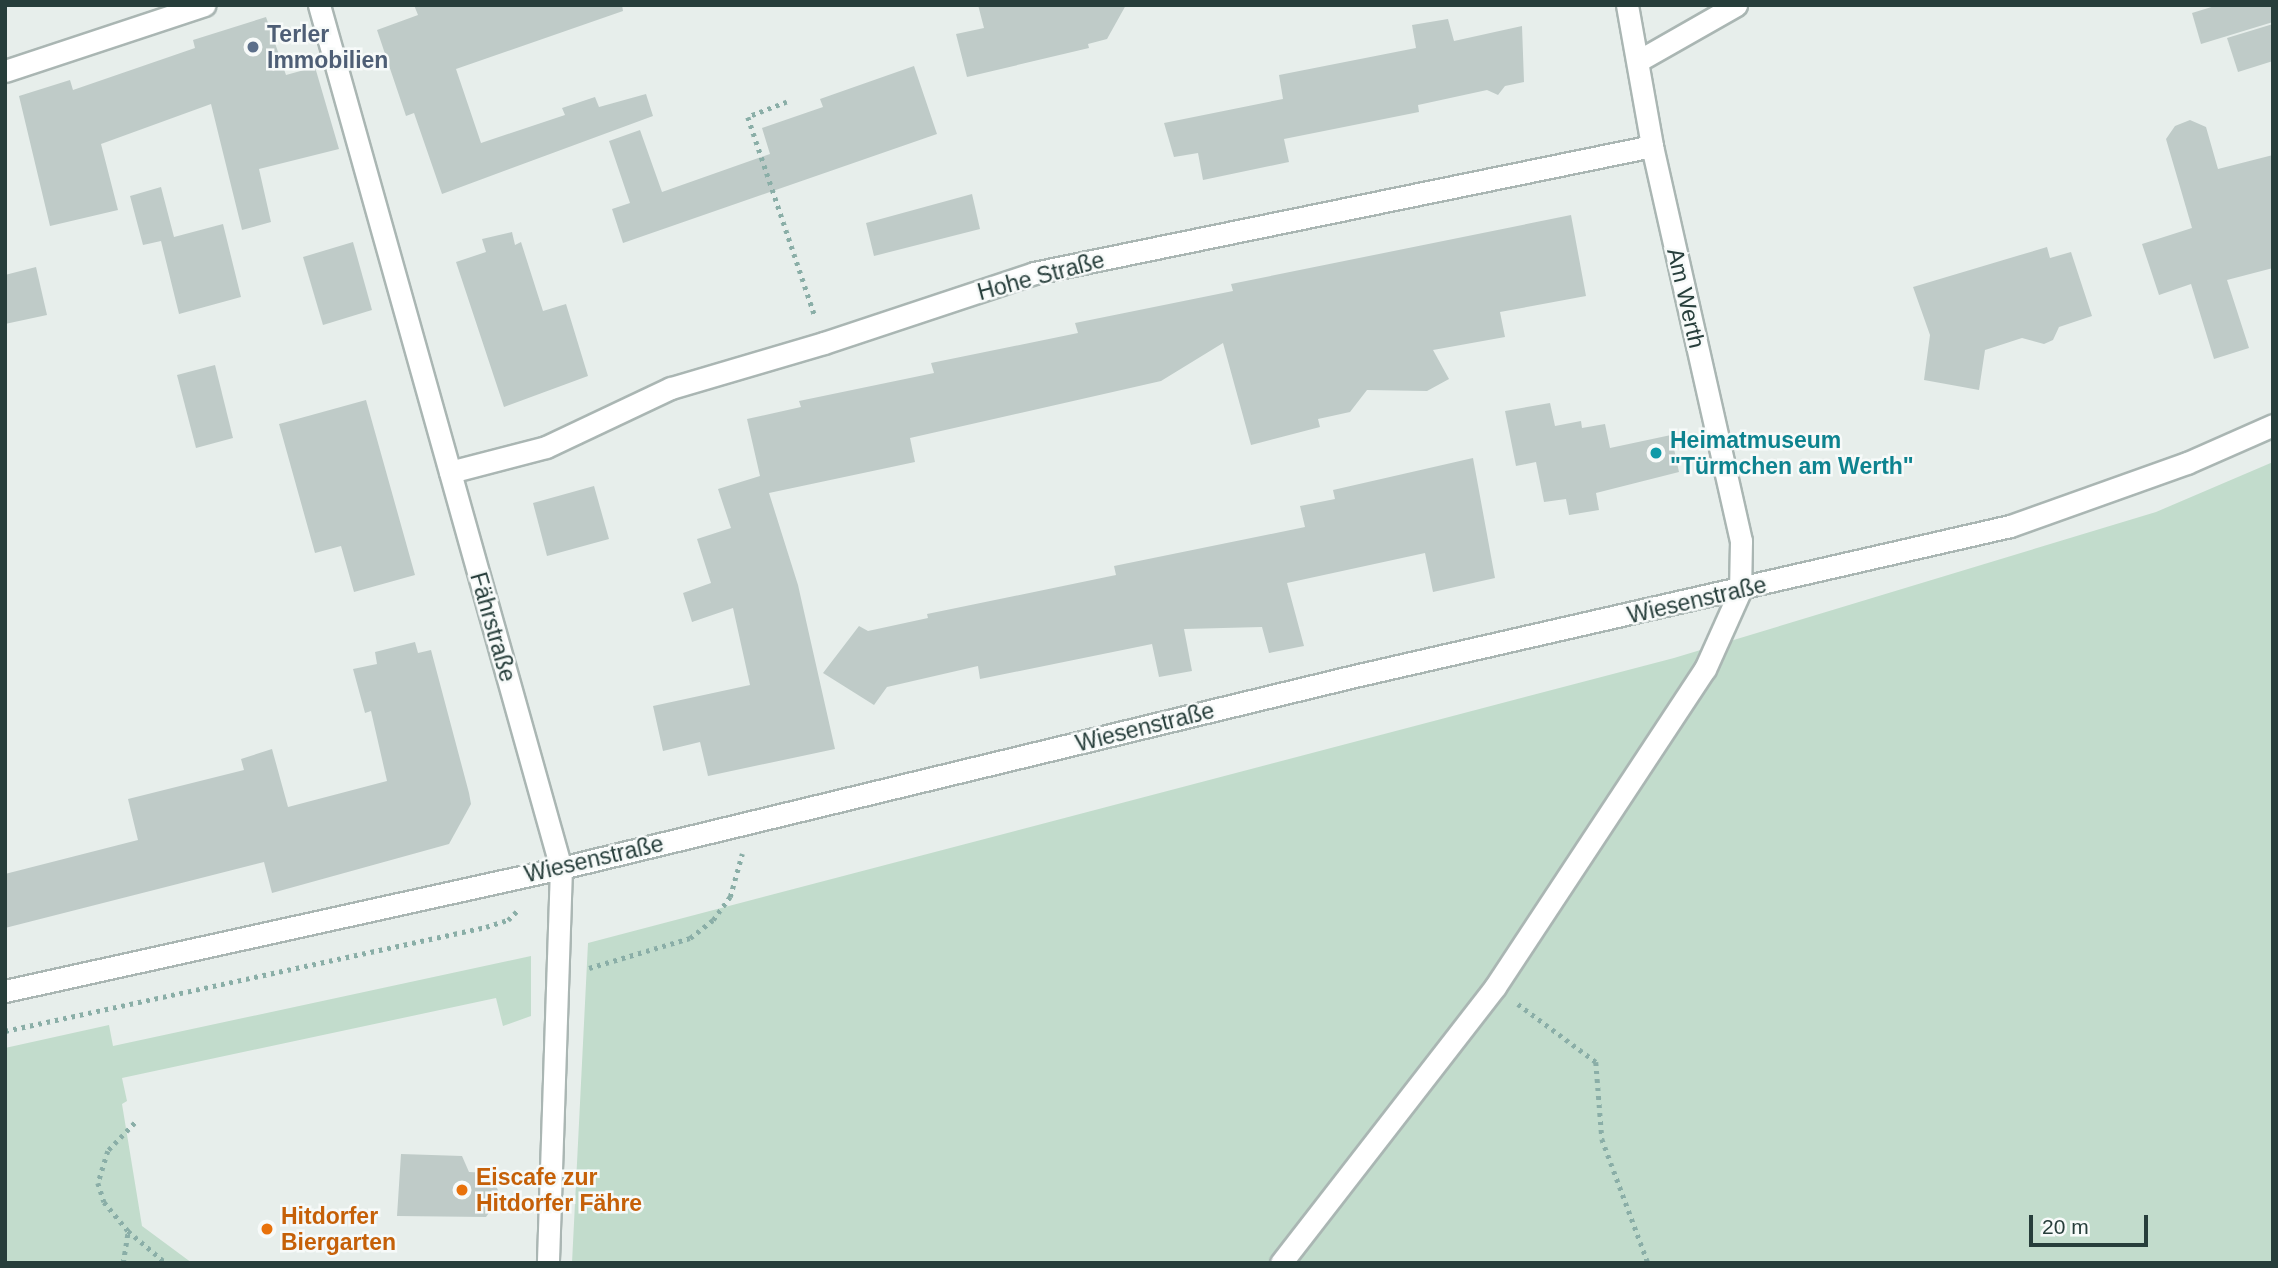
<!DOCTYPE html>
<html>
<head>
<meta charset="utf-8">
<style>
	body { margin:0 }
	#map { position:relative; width:2278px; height:1268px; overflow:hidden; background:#e7eeeb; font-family:Helvetica,sans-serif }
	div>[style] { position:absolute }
	.green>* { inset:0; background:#c2dccc }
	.building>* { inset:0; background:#bfcbc8 }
	.path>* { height:4.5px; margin-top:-2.25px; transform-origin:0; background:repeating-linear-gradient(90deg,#8aaea7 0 3.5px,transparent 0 8.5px) }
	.roads { filter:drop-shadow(2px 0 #aab6b3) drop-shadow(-2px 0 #aab6b3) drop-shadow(0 2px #aab6b3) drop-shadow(0 -2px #aab6b3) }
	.lane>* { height:21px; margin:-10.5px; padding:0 10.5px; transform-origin:10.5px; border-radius:10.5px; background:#fff }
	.street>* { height:21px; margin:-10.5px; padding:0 10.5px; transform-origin:10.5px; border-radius:10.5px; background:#fff }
	.secondary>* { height:21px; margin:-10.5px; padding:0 10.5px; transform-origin:10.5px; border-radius:10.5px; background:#fff }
	.dots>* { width:19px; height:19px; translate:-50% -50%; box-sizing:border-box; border:4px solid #f7faf9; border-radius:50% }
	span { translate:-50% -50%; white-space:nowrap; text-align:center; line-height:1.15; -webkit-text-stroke:5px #f7faf9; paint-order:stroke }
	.service-label { font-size:23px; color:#4e5e75; font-weight:700 }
	.left { translate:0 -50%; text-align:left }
	.street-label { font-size:23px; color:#273e3b }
	.culture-label { font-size:23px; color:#0d838f; font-weight:700 }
	.food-label { font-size:23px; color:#c56008; font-weight:700 }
	.frame { position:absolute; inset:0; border:7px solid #273e3b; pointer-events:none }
	.scale { position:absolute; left:2029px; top:1215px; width:119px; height:32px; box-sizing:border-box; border:4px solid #273e3b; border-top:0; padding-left:9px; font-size:21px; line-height:24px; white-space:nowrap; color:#273e3b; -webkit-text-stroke:5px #f7faf9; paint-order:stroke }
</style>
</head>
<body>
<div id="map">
	<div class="green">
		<div style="clip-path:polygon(2273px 462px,2273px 1263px,572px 1263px,588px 943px,1674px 658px,2156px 512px)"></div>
		<div style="clip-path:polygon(531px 956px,531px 1016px,503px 1026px,496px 998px,122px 1078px,127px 1101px,122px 1104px,142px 1226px,192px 1263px,5px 1263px,5px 1048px,109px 1025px,113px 1046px)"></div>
	</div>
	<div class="building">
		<div style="clip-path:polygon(414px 5px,622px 5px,623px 11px,456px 69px,481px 143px,565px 115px,562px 108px,595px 97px,599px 107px,646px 94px,653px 116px,442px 194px,414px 113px,406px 116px,377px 30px,418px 15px)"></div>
		<div style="clip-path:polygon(978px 5px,1126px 5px,1107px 39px,1088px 44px,1089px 48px,967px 77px,956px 34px,984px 28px)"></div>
		<div style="clip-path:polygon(2218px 5px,2273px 6px,2273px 22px,2201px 44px,2192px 13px)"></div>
		<div style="clip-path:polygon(266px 17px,286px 75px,315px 67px,339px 149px,259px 169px,271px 222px,242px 230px,211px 104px,101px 144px,118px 210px,50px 226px,19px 96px,70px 80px,73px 90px,195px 48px,193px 40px)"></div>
		<div style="clip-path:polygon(1448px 19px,1454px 41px,1522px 26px,1524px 82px,1505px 86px,1498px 95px,1487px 90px,1418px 105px,1419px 112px,1284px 139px,1289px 162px,1203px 180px,1198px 153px,1174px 157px,1164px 123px,1283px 99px,1279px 75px,1416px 48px,1412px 25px)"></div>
		<div style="clip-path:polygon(2273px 24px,2273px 61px,2238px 72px,2227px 38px)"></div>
		<div style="clip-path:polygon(914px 66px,937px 134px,623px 243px,612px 209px,630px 203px,609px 141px,640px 130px,662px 192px,770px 154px,762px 128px,823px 107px,820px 99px)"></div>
		<div style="clip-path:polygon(2190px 120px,2206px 127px,2218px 169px,2273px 155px,2273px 268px,2227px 280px,2249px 348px,2214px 359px,2191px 284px,2159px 295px,2142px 244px,2192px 228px,2166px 139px,2175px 126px)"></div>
		<div style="clip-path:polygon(161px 187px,174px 237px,223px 224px,241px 297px,179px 314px,161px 241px,143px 245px,130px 196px)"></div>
		<div style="clip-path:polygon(972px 194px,980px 229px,874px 256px,866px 223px)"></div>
		<div style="clip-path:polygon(1571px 215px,1586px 296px,1500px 312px,1505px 337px,1433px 350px,1449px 379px,1427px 391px,1367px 390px,1350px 412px,1318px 419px,1320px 427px,1251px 445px,1223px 343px,1161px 381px,910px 438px,915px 462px,769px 493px,798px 585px,835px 749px,708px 776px,700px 742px,663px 751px,653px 706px,750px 685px,733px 608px,692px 622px,683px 593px,711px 583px,697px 539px,731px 528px,718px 489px,760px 476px,747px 419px,801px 407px,799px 401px,934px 373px,931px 363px,1078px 333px,1075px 323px,1233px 291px,1231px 284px)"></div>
		<div style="clip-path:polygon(512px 232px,515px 245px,521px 242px,543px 311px,566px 304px,588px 376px,504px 407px,456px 262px,486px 252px,482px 239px)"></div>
		<div style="clip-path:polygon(353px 242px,372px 310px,323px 325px,303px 257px)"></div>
		<div style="clip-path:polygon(2047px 247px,2050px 258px,2071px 252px,2092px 316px,2059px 327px,2053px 340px,2044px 344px,2022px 338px,1985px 350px,1979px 390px,1924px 380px,1930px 335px,1913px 287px)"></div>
		<div style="clip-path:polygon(36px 267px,47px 315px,5px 324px,5px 275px)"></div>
		<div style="clip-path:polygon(215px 365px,233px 438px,196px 448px,177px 375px)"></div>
		<div style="clip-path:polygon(366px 400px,415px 575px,354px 592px,341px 546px,315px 553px,279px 424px)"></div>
		<div style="clip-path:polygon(1550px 403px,1555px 426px,1581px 421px,1582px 428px,1605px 424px,1610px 448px,1671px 435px,1679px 472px,1596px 493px,1599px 510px,1569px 515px,1566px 499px,1544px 502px,1536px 462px,1516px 466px,1505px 411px)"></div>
		<div style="clip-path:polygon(1473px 458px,1495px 578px,1433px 592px,1425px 553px,1287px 583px,1304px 646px,1269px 653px,1262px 627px,1184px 629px,1192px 671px,1159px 677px,1152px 644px,980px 679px,978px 666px,887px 687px,874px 705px,823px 673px,859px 626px,868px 631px,928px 618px,927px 614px,1116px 575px,1114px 566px,1305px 527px,1300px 506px,1335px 499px,1333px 490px)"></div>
		<div style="clip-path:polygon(594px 486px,609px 539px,547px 556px,533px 503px)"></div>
		<div style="clip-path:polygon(415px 642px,418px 653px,431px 650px,469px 793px,471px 804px,449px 844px,272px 893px,264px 862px,5px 928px,5px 874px,138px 840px,128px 799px,244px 770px,241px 759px,272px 749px,288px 807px,387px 781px,371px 711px,365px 713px,353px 669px,377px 664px,375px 652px)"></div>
		<div style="clip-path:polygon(401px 1154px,462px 1156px,469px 1172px,489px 1173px,501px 1196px,486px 1217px,397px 1216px)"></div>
	</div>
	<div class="path">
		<div style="left:787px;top:102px;width:42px;rotate:159deg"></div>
		<div style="left:748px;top:117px;width:210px;rotate:71.4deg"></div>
		<div style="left:589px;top:968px;width:105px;rotate:-16.5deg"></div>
		<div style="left:690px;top:938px;width:29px;rotate:-38deg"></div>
		<div style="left:713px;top:920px;width:29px;rotate:-54deg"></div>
		<div style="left:730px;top:897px;width:45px;rotate:-74.4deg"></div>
		<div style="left:1518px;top:1004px;width:97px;rotate:36.6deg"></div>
		<div style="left:1596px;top:1062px;width:77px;rotate:85.5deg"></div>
		<div style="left:1602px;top:1139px;width:132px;rotate:69.6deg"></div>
		<div style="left:5px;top:1031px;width:492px;rotate:-12.2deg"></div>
		<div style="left:486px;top:927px;width:23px;rotate:-18deg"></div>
		<div style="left:508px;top:920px;width:13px;rotate:-45deg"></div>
		<div style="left:135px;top:1123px;width:39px;rotate:134deg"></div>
		<div style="left:108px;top:1151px;width:34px;rotate:107deg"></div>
		<div style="left:98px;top:1183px;width:20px;rotate:72deg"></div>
		<div style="left:104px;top:1202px;width:38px;rotate:50deg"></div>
		<div style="left:128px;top:1231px;width:50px;rotate:40.1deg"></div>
		<div style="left:123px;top:1263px;width:32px;rotate:-81deg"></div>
	</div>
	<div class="roads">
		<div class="lane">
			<div style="left:1281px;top:1263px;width:349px;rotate:-52.2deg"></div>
			<div style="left:1495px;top:987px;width:381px;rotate:-56.6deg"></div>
			<div style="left:1705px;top:669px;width:85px;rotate:-65.8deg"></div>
		</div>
		<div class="street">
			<div style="left:319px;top:5px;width:896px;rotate:74.34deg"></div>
			<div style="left:561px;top:868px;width:395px;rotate:91.9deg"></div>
			<div style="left:1627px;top:5px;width:143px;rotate:79.9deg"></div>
			<div style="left:1652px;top:146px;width:405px;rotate:77.3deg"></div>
			<div style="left:1741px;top:541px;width:50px;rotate:91.1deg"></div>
			<div style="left:1638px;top:61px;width:113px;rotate:-29.7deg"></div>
			<div style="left:450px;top:472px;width:99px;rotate:-14.6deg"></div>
			<div style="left:546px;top:447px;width:138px;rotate:-25.3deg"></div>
			<div style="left:671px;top:388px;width:159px;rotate:-16.4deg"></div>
			<div style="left:824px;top:343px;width:221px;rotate:-18.4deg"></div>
			<div style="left:1034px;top:273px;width:631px;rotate:-11.61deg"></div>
			<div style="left:5px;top:991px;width:569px;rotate:-12.47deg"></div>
			<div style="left:561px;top:868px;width:821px;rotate:-13.6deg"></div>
			<div style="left:1359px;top:675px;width:668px;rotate:-12.89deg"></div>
			<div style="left:2010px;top:526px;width:188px;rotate:-19.6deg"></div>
			<div style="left:2187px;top:463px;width:94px;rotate:-23.8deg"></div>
		</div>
		<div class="secondary">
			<div style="left:5px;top:71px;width:210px;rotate:-18.3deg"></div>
		</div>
	</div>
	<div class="dots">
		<div style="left:253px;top:47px;background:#5c6f8a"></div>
		<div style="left:1656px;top:453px;background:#0f9aa8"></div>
		<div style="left:462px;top:1190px;background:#e8710a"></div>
		<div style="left:267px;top:1229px;background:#e8710a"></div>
	</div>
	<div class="service-label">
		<span class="left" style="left:267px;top:47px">Terler<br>Immobilien</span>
	</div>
	<div class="street-label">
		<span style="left:1041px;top:276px;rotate:-15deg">Hohe Straße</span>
		<span style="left:1686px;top:298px;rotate:77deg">Am Werth</span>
		<span style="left:1697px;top:600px;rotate:-13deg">Wiesenstraße</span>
		<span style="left:493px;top:627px;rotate:74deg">Fährstraße</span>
		<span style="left:1145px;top:727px;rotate:-14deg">Wiesenstraße</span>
		<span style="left:594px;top:859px;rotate:-13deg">Wiesenstraße</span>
	</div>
	<div class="culture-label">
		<span class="left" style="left:1670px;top:453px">Heimatmuseum<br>"Türmchen am Werth"</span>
	</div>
	<div class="food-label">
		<span class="left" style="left:476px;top:1190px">Eiscafe zur<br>Hitdorfer Fähre</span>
		<span class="left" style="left:281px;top:1229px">Hitdorfer<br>Biergarten</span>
	</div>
	<div class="frame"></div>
	<div class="scale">20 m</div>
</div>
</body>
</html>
